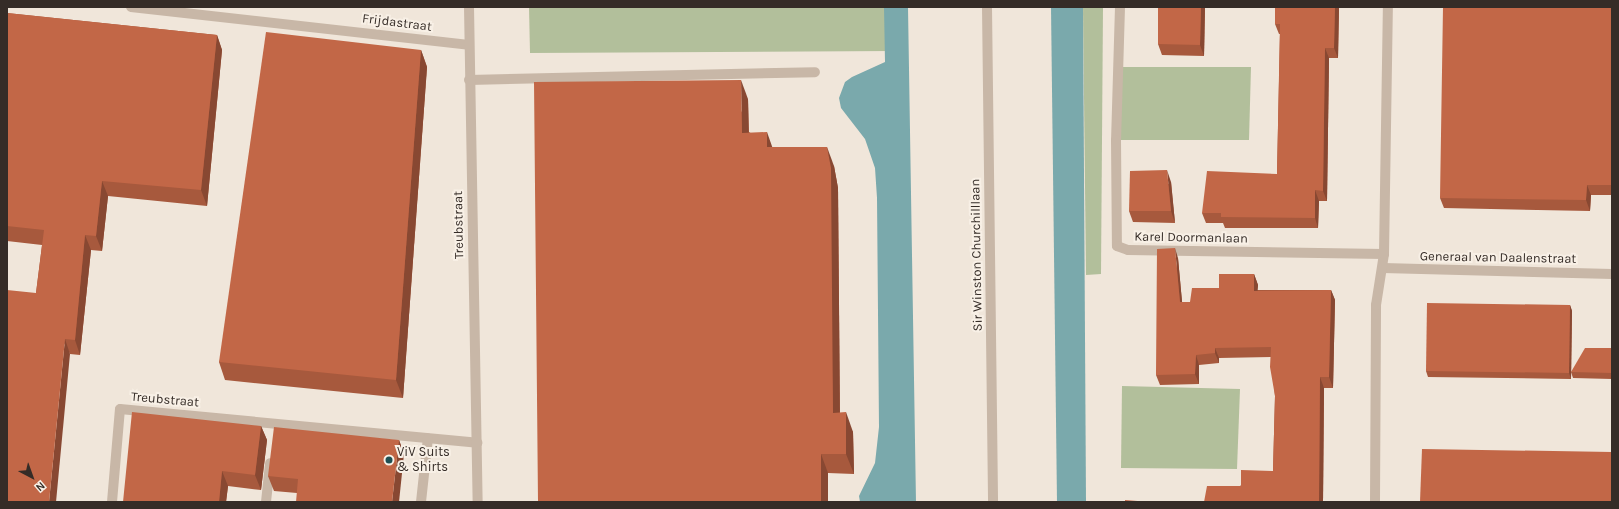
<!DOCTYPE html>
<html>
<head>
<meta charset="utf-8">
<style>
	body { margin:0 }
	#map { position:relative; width:1619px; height:509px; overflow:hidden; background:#f0e6da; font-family:Karla,sans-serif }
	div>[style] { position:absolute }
	.green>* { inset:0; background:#b2bf9b }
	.water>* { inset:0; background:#7aa9ac }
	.service>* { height:10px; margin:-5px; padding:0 5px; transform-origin:5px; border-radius:5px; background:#c8b7a7 }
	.minor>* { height:10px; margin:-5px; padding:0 5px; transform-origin:5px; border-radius:5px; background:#c8b7a7 }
	.tertiary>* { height:10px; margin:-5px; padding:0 5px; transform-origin:5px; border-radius:5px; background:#c8b7a7 }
	.wall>* { inset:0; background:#a7593d }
	.shaded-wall>* { inset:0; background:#884832 }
	.building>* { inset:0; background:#c26747 }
	.dots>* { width:11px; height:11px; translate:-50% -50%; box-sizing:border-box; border:2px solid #f8f0e6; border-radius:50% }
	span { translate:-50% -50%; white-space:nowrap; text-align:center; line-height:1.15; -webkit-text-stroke:4px #f8f0e6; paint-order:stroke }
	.street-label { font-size:13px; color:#352c27 }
	.poi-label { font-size:13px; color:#352c27 }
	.left { translate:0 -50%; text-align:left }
	.frame { position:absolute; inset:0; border:8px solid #352c27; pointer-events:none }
	.north { position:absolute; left:12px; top:457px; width:40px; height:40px; -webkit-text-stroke:3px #f8f0e6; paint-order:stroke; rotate:139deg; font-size:11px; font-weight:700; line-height:16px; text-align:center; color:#352c27 }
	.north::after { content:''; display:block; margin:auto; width:14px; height:18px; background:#352c27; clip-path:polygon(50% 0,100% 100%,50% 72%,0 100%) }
</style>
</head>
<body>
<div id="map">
	<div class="green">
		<div style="clip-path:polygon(529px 7px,893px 7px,894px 51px,530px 53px)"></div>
		<div style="clip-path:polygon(1083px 7px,1103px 7px,1101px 274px,1086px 275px)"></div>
		<div style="clip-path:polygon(1120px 67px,1251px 67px,1249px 140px,1119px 140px)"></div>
		<div style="clip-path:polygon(1122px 386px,1240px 389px,1237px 469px,1121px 468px)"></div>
	</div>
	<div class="water">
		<div style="clip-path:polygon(884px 7px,908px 7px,916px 502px,860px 502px,859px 496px,875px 463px,879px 427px,877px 198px,875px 168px,865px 139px,841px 108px,839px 98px,845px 82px,852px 77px,885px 62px)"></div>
		<div style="clip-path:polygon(1051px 7px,1083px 7px,1086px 502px,1057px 502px)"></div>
	</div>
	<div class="service">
		<div style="left:469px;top:80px;width:346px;rotate:-1.3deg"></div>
		<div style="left:112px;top:502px;width:93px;rotate:-85.1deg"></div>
		<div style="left:120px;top:409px;width:359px;rotate:5.4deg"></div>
		<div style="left:266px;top:502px;width:39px;rotate:-84deg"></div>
		<div style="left:421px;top:502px;width:64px;rotate:-83.8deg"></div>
	</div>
	<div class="minor">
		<div style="left:131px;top:7px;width:340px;rotate:6.4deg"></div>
		<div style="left:469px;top:7px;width:495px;rotate:89deg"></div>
		<div style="left:1120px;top:7px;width:133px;rotate:91.7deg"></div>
		<div style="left:1116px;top:140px;width:106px;rotate:89.5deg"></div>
		<div style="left:1117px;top:246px;width:12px;rotate:20deg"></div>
		<div style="left:1128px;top:250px;width:256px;rotate:0.9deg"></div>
		<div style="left:1383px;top:268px;width:229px;rotate:1.5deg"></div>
		<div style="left:1375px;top:502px;width:197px;rotate:-89.7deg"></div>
		<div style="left:1376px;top:305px;width:52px;rotate:-81.1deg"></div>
		<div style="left:1384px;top:254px;width:247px;rotate:-89.1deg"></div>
	</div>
	<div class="tertiary">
		<div style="left:987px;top:7px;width:495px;rotate:89.3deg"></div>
	</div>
	<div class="wall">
		<div style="clip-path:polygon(1158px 7px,1205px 7px,1204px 56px,1162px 55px,1158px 44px)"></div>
		<div style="clip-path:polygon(1275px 7px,1339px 7px,1338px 58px,1329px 58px,1327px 201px,1319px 201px,1318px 228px,1225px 228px,1223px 223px,1206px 223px,1202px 213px,1277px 174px,1280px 34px,1279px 34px,1275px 24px)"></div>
		<div style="clip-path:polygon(1612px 7px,1612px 195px,1591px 195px,1590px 211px,1444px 208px,1440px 198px)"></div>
		<div style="clip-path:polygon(7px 13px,217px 35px,222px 50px,207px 206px,108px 196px,102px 251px,91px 250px,80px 355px,70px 354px,36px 293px,42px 245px,7px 241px)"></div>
		<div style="clip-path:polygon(421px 50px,427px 67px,403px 398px,225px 380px,219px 362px)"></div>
		<div style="clip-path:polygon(748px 99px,749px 132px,772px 147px,834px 166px,838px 188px,840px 413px,853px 432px,854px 474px,828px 473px,828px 502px,538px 502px)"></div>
		<div style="clip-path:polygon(1171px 182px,1175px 223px,1133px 222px,1129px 211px)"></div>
		<div style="clip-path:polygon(1178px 258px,1182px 302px,1190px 302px,1219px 288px,1254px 274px,1258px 285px,1257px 290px,1331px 290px,1335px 300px,1333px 388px,1324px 388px,1323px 502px,1204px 502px,1273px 471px,1275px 396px,1271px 357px,1219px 358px,1219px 363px,1199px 365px,1199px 384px,1160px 385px,1156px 375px)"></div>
		<div style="clip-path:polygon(1570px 305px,1572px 311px,1571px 379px,1428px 377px,1426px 371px)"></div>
		<div style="clip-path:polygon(1612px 348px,1612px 379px,1573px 378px,1571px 372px)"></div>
		<div style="clip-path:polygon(261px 426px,267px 440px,261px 490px,228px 486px,226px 502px,123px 502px)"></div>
		<div style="clip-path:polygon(399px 440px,404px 454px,297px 493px,274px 491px,268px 476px)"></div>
	</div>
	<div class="shaded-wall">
		<div style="clip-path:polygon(1201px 7px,1205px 7px,1204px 56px,1200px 45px)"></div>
		<div style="clip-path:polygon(1335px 7px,1339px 7px,1338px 58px,1334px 48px)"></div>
		<div style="clip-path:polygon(217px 35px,222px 50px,207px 206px,201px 190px)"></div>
		<div style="clip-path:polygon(1325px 48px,1329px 58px,1327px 201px,1323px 191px)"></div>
		<div style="clip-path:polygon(421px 50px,427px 67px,403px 398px,396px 380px)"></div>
		<div style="clip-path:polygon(741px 80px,748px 99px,749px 152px,742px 133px)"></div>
		<div style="clip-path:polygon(767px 132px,774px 152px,767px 147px)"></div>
		<div style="clip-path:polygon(827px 147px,834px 166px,838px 188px,840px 433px,833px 413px)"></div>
		<div style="clip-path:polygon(1167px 170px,1171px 182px,1175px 223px,1171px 211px)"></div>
		<div style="clip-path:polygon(102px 181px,108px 196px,102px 251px,96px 236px)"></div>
		<div style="clip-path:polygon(1587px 185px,1591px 195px,1590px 211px,1586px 200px)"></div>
		<div style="clip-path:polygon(1315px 190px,1319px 201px,1318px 228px,1315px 218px)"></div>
		<div style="clip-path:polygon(85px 235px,91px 250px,80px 355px,75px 340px)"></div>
		<div style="clip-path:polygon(1175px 248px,1178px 258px,1183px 312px,1180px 302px)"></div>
		<div style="clip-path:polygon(1254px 274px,1258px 285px,1257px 301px,1254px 291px)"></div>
		<div style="clip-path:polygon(1331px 290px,1335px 300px,1333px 388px,1329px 377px)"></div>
		<div style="clip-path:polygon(1570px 305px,1572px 311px,1571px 379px,1569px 373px)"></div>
		<div style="clip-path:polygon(65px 339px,70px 354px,56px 502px,49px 502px)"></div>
		<div style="clip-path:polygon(1215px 348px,1219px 358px,1219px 363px,1215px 353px)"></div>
		<div style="clip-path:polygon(1196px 355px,1199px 365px,1199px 384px,1195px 374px)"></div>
		<div style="clip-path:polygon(1320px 377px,1324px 388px,1323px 502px,1319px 502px)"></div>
		<div style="clip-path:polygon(846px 412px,853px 432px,854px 474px,846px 454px)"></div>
		<div style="clip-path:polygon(261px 426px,267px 440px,261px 490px,255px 475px)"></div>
		<div style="clip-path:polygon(399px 440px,404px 454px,399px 502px,392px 502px)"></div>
		<div style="clip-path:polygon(821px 454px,828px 473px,828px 502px,821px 502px)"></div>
		<div style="clip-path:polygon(222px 471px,228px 486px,226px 502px,219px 502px)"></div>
	</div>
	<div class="building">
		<div style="clip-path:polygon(1158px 7px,1201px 7px,1200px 45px,1158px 44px)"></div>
		<div style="clip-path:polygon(1275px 7px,1335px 7px,1334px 48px,1325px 48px,1323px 191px,1315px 190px,1315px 218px,1221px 217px,1221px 213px,1202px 213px,1207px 171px,1277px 174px,1280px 24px,1275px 24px)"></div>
		<div style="clip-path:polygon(1443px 7px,1612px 7px,1612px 185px,1587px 185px,1586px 200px,1440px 198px)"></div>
		<div style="clip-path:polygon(7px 13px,217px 35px,201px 190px,102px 181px,96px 236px,85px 235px,75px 340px,65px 339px,49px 502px,7px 502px,7px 290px,36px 293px,44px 230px,7px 226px)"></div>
		<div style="clip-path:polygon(266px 32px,421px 50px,396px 380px,219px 362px)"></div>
		<div style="clip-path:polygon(741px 80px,742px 133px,767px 132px,767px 147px,827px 147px,831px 168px,833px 413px,846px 412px,846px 454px,821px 454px,821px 502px,538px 502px,534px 82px)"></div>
		<div style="clip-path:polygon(1167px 170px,1171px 211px,1129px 211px,1130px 171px)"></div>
		<div style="clip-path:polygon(1175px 248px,1180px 302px,1190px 302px,1192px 288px,1219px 288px,1219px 274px,1254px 274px,1254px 291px,1331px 290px,1329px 377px,1320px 377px,1319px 502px,1204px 502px,1207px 486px,1241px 486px,1241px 470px,1273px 471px,1275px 396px,1270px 367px,1271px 347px,1215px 348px,1215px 353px,1196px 355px,1195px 374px,1156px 375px,1157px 249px)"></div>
		<div style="clip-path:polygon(1427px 303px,1570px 305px,1569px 373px,1426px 371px)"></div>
		<div style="clip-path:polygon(1585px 348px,1612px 348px,1612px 373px,1571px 372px)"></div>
		<div style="clip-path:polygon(132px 412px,261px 426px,255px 475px,222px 471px,219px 502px,123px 502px)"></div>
		<div style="clip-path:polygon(274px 427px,399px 440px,392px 502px,296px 502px,298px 479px,268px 476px)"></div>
		<div style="clip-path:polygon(1422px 449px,1612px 452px,1612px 502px,1420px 502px)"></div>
		<div style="clip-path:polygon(1125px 500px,1150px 502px,1125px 502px)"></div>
	</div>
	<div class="dots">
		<div style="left:389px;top:460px;background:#1e5054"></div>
	</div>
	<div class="street-label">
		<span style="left:397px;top:23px;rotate:7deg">Frijdastraat</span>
		<span style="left:459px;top:225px;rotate:-91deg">Treubstraat</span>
		<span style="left:1191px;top:238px;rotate:1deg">Karel Doormanlaan</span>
		<span style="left:977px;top:255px;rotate:-91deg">Sir Winston Churchilllaan</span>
		<span style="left:1498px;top:258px;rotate:1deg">Generaal van Daalenstraat</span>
		<span style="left:165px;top:400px;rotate:5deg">Treubstraat</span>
	</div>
	<div class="poi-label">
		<span class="left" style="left:397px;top:460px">ViV Suits<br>&amp; Shirts</span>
	</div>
	<div class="frame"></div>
	<div class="north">N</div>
</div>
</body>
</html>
